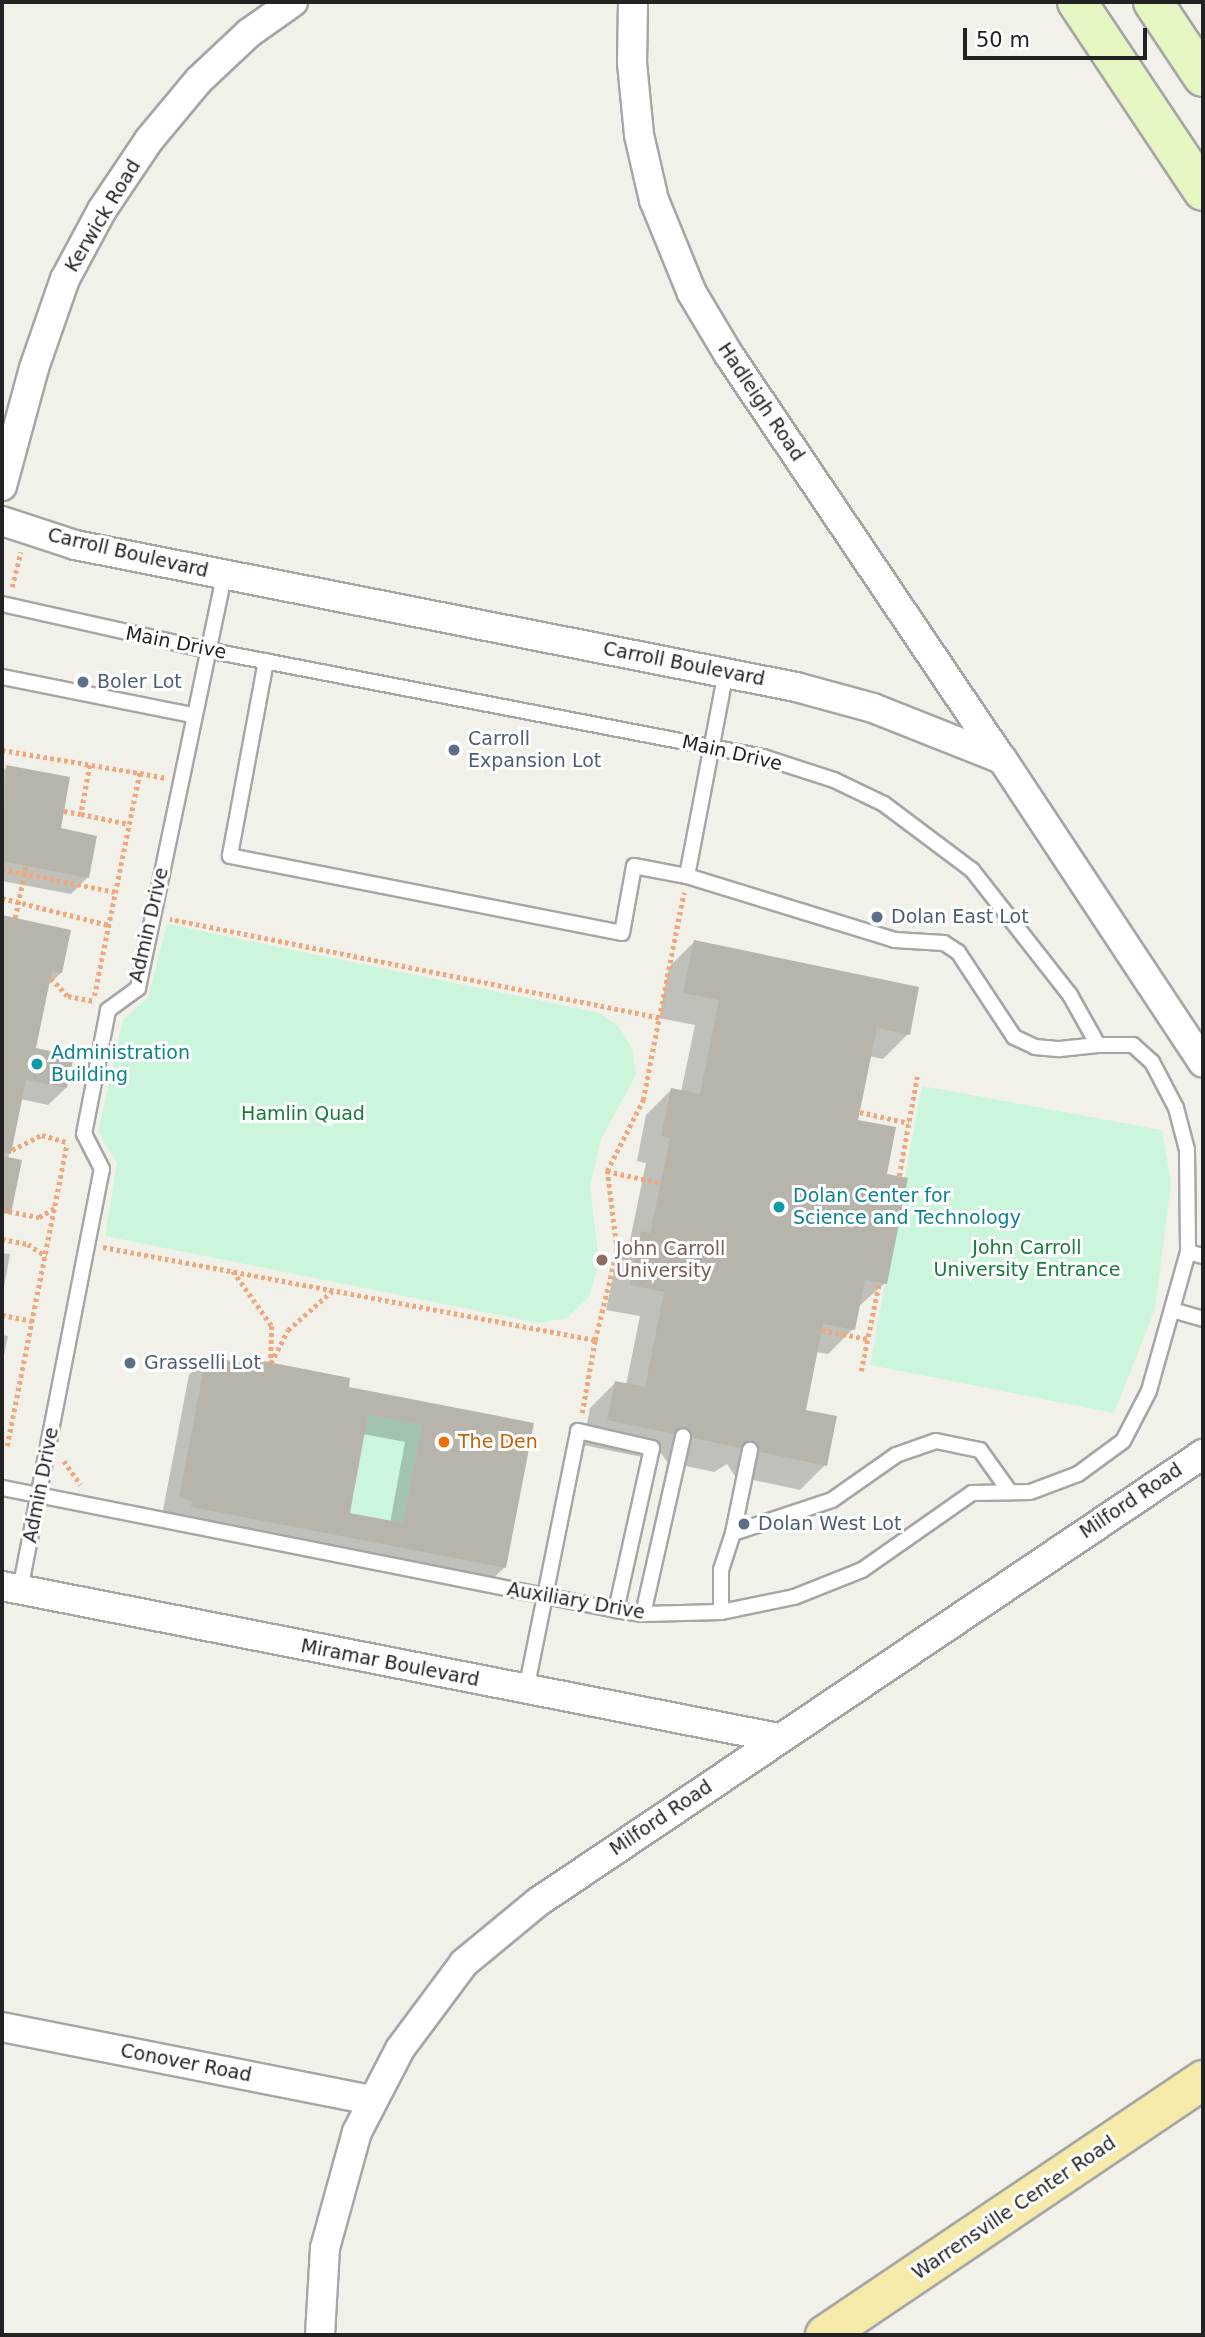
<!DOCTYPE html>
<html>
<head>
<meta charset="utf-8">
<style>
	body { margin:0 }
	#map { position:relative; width:1205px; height:2337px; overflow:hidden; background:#f1f1ea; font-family:"DejaVu Sans",sans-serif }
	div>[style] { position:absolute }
	.park>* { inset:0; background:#cbf6db }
	.shadow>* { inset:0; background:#0003 }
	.building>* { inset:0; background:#b7b4ac }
	.path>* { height:4.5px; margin-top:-2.25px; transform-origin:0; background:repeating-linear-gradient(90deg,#f0a77b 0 3.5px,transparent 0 7px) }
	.roads { filter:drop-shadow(2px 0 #a6a6a6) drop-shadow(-2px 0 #a6a6a6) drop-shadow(0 2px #a6a6a6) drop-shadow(0 -2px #a6a6a6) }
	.lane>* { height:14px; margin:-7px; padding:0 7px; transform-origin:7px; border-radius:7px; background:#fff }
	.street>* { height:28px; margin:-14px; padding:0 14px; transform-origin:14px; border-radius:14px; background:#fff }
	.secondary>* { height:38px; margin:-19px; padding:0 19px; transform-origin:19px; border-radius:19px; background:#e5f6c3 }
	.primary>* { height:38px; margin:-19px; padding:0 19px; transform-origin:19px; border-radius:19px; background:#f6eaaa }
	.dots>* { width:19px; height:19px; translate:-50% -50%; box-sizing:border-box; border:4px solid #fff; border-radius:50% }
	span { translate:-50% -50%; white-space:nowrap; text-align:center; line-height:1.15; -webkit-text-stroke:6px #fff; paint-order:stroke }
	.street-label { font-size:19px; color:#222 }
	.service-label { font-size:19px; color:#4e5e75 }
	.left { translate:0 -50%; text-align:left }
	.culture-label { font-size:19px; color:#0d838f }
	.park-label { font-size:19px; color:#147c39 }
	.education-label { font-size:19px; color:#785e54 }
	.food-label { font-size:19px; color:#c56008 }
	.frame { position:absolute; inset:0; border:4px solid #222; pointer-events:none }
	.scale { position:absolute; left:963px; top:28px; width:184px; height:32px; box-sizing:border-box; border:4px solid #222; border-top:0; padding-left:9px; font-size:21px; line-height:24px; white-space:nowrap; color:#222; -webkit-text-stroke:5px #fff; paint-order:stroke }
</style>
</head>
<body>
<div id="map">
	<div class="park">
		<div style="clip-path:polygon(167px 924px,600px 1013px,619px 1027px,632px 1048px,636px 1075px,601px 1139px,590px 1186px,599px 1261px,589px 1297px,567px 1318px,539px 1323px,105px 1236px,117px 1163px,98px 1132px,123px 1020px,148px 997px)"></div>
		<div style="clip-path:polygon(922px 1086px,1162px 1130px,1171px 1183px,1155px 1309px,1114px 1413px,870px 1365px)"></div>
		<div style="clip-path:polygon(368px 1415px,422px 1425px,403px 1523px,350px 1513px)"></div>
	</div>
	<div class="shadow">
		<div style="clip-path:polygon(7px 767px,88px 877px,71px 894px,2px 881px,2px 772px)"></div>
		<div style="clip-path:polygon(2px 917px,69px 931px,61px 973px,47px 986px,34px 1049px,66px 1088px,48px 1105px,20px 1099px,8px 1159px,11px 1206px,2px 1215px)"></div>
		<div style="clip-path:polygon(694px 942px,908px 1034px,883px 1059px,869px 1056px,856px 1121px,885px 1175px,885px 1283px,857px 1308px,853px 1329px,828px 1354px,816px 1352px,804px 1412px,825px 1465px,800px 1490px,735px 1476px,727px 1464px,714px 1472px,667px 1462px,659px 1450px,647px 1458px,583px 1445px,590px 1408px,615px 1383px,626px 1385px,640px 1316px,606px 1310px,617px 1257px,629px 1245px,646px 1163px,637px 1161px,646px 1115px,671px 1090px,681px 1092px,695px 1025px,659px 1018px,669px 967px)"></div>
		<div style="clip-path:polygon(2px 1253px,10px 1254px,2px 1298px)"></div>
		<div style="clip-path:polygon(2px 1335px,8px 1336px,2px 1365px)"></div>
		<div style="clip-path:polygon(evenodd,206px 1358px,242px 1365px,247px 1360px,346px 1389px,532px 1424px,505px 1567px,487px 1584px,162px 1515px,189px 1375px,206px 1358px,363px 1434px,405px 1442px,390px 1523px,348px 1515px,363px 1434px)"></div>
	</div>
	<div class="building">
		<div style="clip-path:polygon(6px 765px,70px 777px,61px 828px,97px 836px,89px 878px,2px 861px)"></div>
		<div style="clip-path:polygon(2px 915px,71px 930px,62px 973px,52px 971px,36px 1048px,74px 1056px,67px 1088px,26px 1080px,11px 1154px,2px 1153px)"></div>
		<div style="clip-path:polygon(694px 940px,919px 987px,910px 1035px,877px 1028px,858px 1120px,896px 1127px,887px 1174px,908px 1178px,887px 1284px,865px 1280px,855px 1330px,823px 1324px,806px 1410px,837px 1416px,827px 1466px,759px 1452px,753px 1441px,741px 1448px,692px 1438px,684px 1427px,674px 1434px,607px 1420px,615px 1381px,645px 1387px,664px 1292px,630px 1285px,641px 1231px,650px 1233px,670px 1138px,661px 1136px,671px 1088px,700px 1094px,719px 1000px,683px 993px)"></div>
		<div style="clip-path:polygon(2px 1156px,22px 1160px,11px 1214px,2px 1213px)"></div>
		<div style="clip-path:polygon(evenodd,206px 1356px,246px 1364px,247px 1358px,350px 1378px,349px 1387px,534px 1423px,506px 1568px,191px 1507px,192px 1501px,179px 1498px,206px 1356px,368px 1415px,422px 1425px,403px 1523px,350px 1513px,368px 1415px)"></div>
	</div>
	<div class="path">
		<div style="left:12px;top:587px;width:36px;rotate:-76deg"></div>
		<div style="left:2px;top:750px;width:140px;rotate:9.5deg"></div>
		<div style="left:140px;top:773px;width:227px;rotate:101.5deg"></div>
		<div style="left:90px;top:765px;width:50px;rotate:100.4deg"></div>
		<div style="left:81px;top:814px;width:49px;rotate:11.8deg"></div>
		<div style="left:140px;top:773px;width:25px;rotate:11deg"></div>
		<div style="left:64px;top:811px;width:17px;rotate:10deg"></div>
		<div style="left:2px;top:869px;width:115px;rotate:11.5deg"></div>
		<div style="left:2px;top:898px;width:110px;rotate:14.2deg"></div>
		<div style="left:15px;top:918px;width:54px;rotate:-78.3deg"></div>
		<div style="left:51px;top:978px;width:25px;rotate:47deg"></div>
		<div style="left:68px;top:996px;width:25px;rotate:11deg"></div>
		<div style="left:659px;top:1018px;width:128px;rotate:-78.8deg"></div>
		<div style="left:860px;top:1112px;width:50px;rotate:12.7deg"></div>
		<div style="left:12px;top:1150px;width:34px;rotate:-27deg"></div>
		<div style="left:42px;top:1135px;width:26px;rotate:16deg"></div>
		<div style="left:607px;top:1171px;width:54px;rotate:12.8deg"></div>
		<div style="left:899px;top:1176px;width:101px;rotate:-79.7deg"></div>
		<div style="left:2px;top:1210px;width:38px;rotate:11deg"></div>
		<div style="left:39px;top:1217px;width:18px;rotate:-29deg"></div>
		<div style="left:2px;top:1239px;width:26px;rotate:11deg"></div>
		<div style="left:28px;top:1244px;width:22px;rotate:34deg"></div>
		<div style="left:103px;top:1247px;width:501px;rotate:10.7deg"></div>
		<div style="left:595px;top:1340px;width:93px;rotate:-76.3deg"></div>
		<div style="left:617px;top:1250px;width:80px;rotate:-97.2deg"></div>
		<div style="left:607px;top:1171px;width:80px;rotate:-63.1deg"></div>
		<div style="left:643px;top:1100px;width:84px;rotate:-79deg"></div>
		<div style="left:659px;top:1018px;width:499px;rotate:-168.6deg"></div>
		<div style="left:233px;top:1271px;width:67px;rotate:54.7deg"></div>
		<div style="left:272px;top:1326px;width:37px;rotate:92deg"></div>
		<div style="left:271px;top:1363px;width:37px;rotate:-63deg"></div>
		<div style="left:288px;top:1330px;width:59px;rotate:-41.6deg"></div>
		<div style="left:2px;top:1315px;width:31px;rotate:11deg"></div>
		<div style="left:822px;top:1330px;width:47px;rotate:11.1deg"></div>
		<div style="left:861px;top:1371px;width:90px;rotate:-78.4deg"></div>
		<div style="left:582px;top:1413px;width:74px;rotate:-79.9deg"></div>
		<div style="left:7px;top:1446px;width:308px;rotate:-78.8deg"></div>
		<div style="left:64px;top:1461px;width:29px;rotate:55deg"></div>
	</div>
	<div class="roads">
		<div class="lane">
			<div style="left:2px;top:604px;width:210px;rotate:12.6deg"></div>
			<div style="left:207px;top:650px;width:566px;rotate:10.89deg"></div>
			<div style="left:763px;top:757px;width:75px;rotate:17.9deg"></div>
			<div style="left:834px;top:780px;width:55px;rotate:25.6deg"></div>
			<div style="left:884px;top:804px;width:110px;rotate:36.9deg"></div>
			<div style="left:972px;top:870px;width:159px;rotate:51.9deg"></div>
			<div style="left:1070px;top:995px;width:57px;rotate:60.8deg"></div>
			<div style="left:1098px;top:1045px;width:35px"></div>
			<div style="left:1133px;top:1045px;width:25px;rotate:42deg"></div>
			<div style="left:1152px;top:1062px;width:52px;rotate:62.4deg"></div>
			<div style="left:1176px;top:1108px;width:43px;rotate:75.3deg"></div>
			<div style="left:1187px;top:1150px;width:102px;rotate:89.4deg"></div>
			<div style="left:1188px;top:1252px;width:144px;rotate:105.7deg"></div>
			<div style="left:1149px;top:1391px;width:56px;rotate:117.5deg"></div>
			<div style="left:1123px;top:1441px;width:56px;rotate:143.7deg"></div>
			<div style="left:1078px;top:1474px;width:51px;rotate:159.4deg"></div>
			<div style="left:1030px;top:1492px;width:58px;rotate:179deg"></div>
			<div style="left:972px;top:1493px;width:134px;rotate:145deg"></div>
			<div style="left:862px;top:1570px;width:73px;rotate:158.3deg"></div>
			<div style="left:794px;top:1597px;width:75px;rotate:168.4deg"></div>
			<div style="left:721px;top:1612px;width:78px;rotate:178.5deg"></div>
			<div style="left:643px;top:1614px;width:27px;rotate:-172deg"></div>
			<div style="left:616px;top:1610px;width:626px;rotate:-168.76deg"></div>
			<div style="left:266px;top:661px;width:198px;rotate:100.5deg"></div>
			<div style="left:230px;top:856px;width:399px;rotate:11.1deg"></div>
			<div style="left:622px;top:933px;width:68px;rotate:-79.8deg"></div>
			<div style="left:634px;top:866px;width:54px;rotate:10.7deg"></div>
			<div style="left:687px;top:876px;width:208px;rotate:-79.2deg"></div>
			<div style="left:2px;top:677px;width:195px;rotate:11.3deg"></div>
			<div style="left:687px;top:876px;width:218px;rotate:17.1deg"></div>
			<div style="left:895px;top:940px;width:49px;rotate:3.5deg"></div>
			<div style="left:944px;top:943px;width:17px;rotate:33deg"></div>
			<div style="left:958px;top:952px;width:102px;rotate:56.6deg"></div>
			<div style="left:1014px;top:1037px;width:23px;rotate:25deg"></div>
			<div style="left:1035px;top:1047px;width:25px;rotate:5deg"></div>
			<div style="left:1060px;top:1049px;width:38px;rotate:-6deg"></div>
			<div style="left:1188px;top:1252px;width:16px;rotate:15deg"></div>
			<div style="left:1172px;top:1310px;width:32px;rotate:16deg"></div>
			<div style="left:733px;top:1533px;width:85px;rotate:-78.4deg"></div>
			<div style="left:20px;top:1590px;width:429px;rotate:-79deg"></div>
			<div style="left:102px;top:1169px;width:39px;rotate:-117deg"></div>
			<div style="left:84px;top:1134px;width:126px;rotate:-79deg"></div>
			<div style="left:108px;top:1010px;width:37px;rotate:-36deg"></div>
			<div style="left:138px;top:988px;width:422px;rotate:-78.2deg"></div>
			<div style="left:721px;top:1612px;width:42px;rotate:-90deg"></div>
			<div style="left:721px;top:1570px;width:39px;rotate:-72deg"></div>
			<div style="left:733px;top:1533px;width:104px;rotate:-18.4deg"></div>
			<div style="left:832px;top:1500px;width:78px;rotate:-35.1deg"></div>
			<div style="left:896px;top:1455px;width:42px;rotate:-19.3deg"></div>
			<div style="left:936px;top:1441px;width:45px;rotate:11.6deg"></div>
			<div style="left:980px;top:1450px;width:52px;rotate:54.5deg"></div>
			<div style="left:643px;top:1614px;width:182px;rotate:-77.3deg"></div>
			<div style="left:526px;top:1690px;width:264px;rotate:-78.6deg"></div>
			<div style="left:578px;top:1431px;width:76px;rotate:12.9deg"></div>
			<div style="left:652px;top:1448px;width:166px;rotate:102.5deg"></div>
		</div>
		<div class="street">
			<div style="left:633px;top:2px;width:61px;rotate:90.9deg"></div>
			<div style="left:632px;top:63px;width:72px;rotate:84.4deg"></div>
			<div style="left:639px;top:135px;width:67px;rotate:77deg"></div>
			<div style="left:654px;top:200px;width:100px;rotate:67.8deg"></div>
			<div style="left:692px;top:293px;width:72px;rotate:59.2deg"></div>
			<div style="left:729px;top:355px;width:488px;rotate:56deg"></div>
			<div style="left:2px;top:486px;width:122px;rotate:-74.8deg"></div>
			<div style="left:34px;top:368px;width:94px;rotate:-70.8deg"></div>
			<div style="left:65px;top:279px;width:78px;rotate:-61.8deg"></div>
			<div style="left:102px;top:210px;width:84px;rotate:-56.1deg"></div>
			<div style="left:149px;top:140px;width:78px;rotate:-50.2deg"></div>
			<div style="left:199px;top:80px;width:69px;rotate:-43.2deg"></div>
			<div style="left:249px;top:33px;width:54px;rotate:-35.2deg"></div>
			<div style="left:2px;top:521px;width:77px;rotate:18.2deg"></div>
			<div style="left:75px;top:545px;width:735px;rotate:11.14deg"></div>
			<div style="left:796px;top:687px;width:80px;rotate:15.3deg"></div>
			<div style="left:873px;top:708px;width:139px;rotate:21.6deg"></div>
			<div style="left:1002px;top:759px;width:364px;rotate:56.5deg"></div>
			<div style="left:2px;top:1586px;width:791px;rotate:11.08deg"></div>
			<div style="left:2px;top:2027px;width:375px;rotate:11.2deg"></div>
			<div style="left:320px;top:2335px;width:87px;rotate:-86.7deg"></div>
			<div style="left:325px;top:2248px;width:120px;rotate:-74.6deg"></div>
			<div style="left:357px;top:2132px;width:93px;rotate:-62.6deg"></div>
			<div style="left:400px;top:2049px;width:107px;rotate:-53.3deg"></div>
			<div style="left:464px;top:1963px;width:96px;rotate:-39.5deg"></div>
			<div style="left:538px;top:1902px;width:802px;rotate:-33.97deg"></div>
		</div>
		<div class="secondary">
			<div style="left:1077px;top:2px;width:227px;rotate:56.3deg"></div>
			<div style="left:1153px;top:2px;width:90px;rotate:56.3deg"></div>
		</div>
		<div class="primary">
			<div style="left:825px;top:2335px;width:456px;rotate:-34deg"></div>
		</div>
	</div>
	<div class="dots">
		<div style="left:83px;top:682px;background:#5c6f8a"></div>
		<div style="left:454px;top:750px;background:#5c6f8a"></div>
		<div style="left:877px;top:917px;background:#5c6f8a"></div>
		<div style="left:37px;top:1064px;background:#0f9aa8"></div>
		<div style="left:779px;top:1207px;background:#0f9aa8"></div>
		<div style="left:602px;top:1260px;background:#8d6e63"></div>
		<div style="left:130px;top:1363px;background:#5c6f8a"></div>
		<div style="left:444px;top:1442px;background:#e8710a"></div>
		<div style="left:744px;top:1524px;background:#5c6f8a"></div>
	</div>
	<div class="street-label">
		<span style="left:103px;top:216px;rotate:-59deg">Kerwick Road</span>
		<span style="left:761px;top:402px;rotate:56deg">Hadleigh Road</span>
		<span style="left:128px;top:553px;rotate:13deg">Carroll Boulevard</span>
		<span style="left:176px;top:643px;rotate:11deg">Main Drive</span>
		<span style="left:684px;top:664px;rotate:11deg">Carroll Boulevard</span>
		<span style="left:732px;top:753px;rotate:13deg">Main Drive</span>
		<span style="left:149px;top:925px;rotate:-77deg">Admin Drive</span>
		<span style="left:41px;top:1485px;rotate:-79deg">Admin Drive</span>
		<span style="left:1131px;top:1501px;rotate:-34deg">Milford Road</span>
		<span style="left:576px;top:1601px;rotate:10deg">Auxiliary Drive</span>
		<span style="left:390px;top:1663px;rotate:11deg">Miramar Boulevard</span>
		<span style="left:661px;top:1818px;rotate:-34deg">Milford Road</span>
		<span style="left:186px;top:2063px;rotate:11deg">Conover Road</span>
		<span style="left:1014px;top:2208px;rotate:-34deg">Warrensville Center Road</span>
	</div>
	<div class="service-label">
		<span class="left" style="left:97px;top:682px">Boler Lot</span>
		<span class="left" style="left:468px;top:750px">Carroll<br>Expansion Lot</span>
		<span class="left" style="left:891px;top:917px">Dolan East Lot</span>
		<span class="left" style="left:144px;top:1363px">Grasselli Lot</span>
		<span class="left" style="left:758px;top:1524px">Dolan West Lot</span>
	</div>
	<div class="culture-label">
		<span class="left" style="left:51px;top:1064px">Administration<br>Building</span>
		<span class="left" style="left:793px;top:1207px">Dolan Center for<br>Science and Technology</span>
	</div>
	<div class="park-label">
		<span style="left:303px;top:1114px">Hamlin Quad</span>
		<span style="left:1027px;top:1259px">John Carroll<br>University Entrance</span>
	</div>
	<div class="education-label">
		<span class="left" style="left:616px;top:1260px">John Carroll<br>University</span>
	</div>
	<div class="food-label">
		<span class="left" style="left:458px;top:1442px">The Den</span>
	</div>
	<div class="frame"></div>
	<div class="scale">50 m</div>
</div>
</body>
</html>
